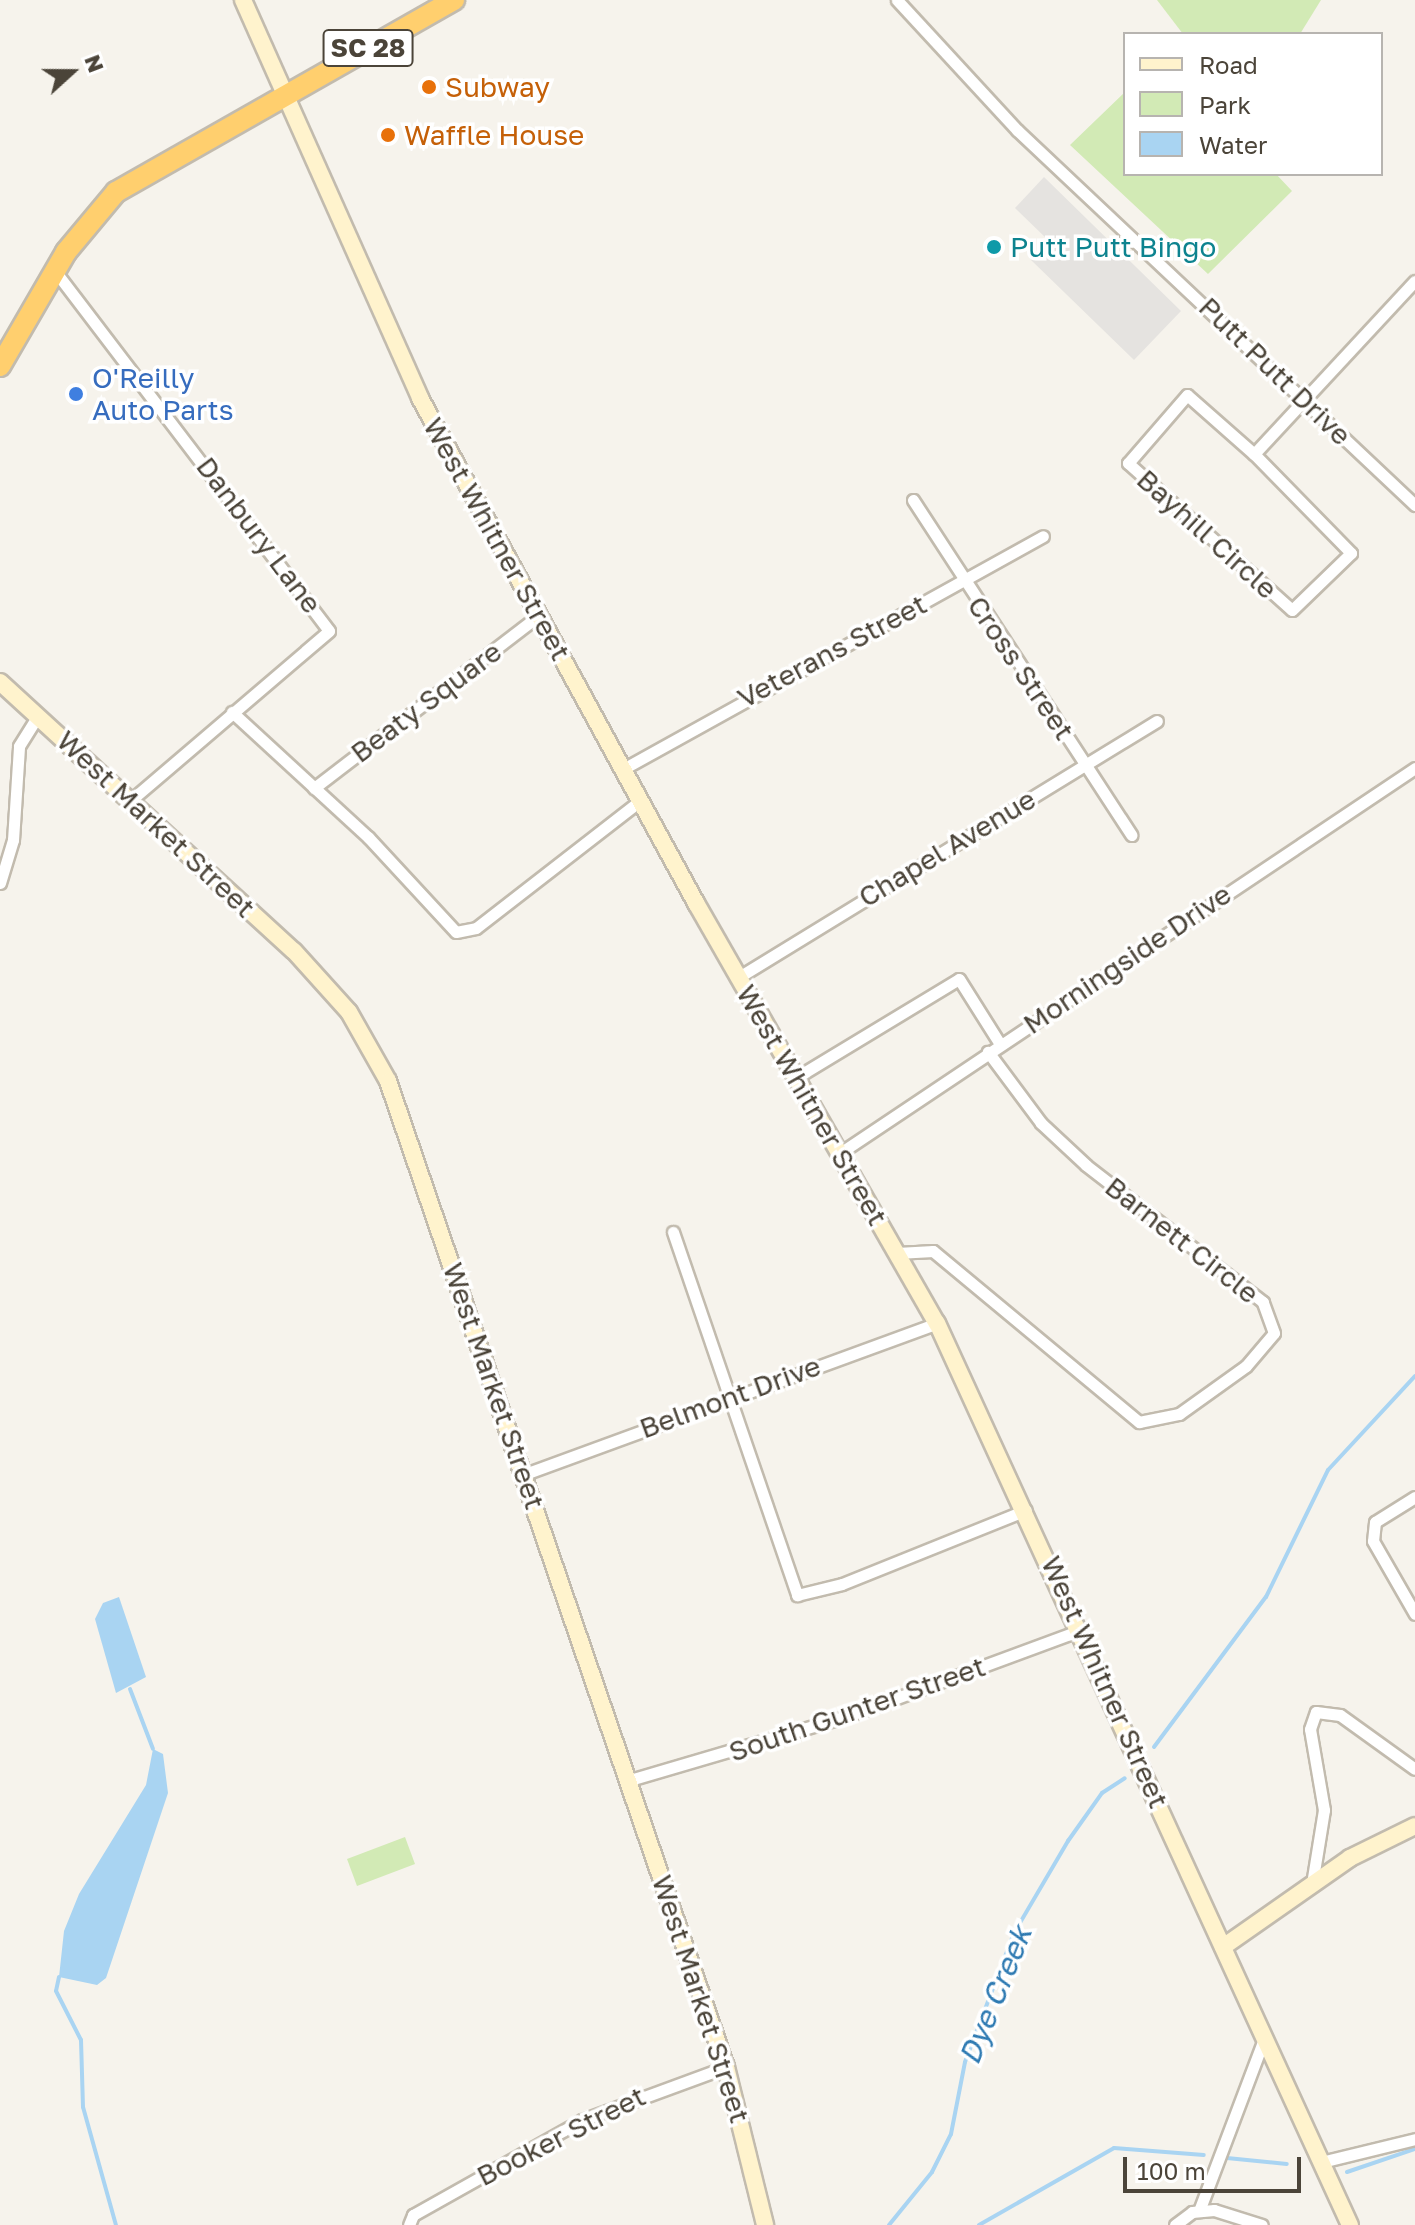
<!DOCTYPE html>
<html>
<head>
<meta charset="utf-8">
<style>
	body { margin:0 }
	#map { position:relative; width:1415px; height:2225px; overflow:hidden; background:#f6f3ec; font-family:"Golos Text",sans-serif }
	div>[style] { position:absolute }
	.green>* { inset:0; background:#d2eab5 }
	.parking>* { inset:0; background:#e5e3e0 }
	.water>* { inset:0; background:#a9d4f2 }
	.stream>* { height:4px; margin:-2px; padding:0 2px; transform-origin:2px; border-radius:2px; background:#a9d4f2 }
	.roads { filter:drop-shadow(2px 0 #c2bbae) drop-shadow(-2px 0 #c2bbae) drop-shadow(0 2px #c2bbae) drop-shadow(0 -2px #c2bbae) }
	.street>* { height:11px; margin:-5.5px; padding:0 5.5px; transform-origin:5.5px; border-radius:5.5px; background:#fff }
	.secondary>* { height:16px; margin:-8px; padding:0 8px; transform-origin:8px; border-radius:8px; background:#fff3cd }
	.highway>* { height:20px; margin:-10px; padding:0 10px; transform-origin:10px; border-radius:10px; background:#ffcf6e }
	.dots>* { width:22px; height:22px; translate:-50% -50%; box-sizing:border-box; border:4px solid #fff; border-radius:50% }
	span { translate:-50% -50%; white-space:nowrap; text-align:center; line-height:1.15; -webkit-text-stroke:7px #fff; paint-order:stroke }
	.shield-label span { padding:2px 6px; background:#fff; border:2px solid; border-radius:6px; -webkit-text-stroke-width:0 }
	.shield-label { font-size:26px; color:#4b4439; font-weight:700 }
	.food-label { font-size:28px; color:#c56008 }
	.left { translate:0 -50%; text-align:left }
	.culture-label { font-size:28px; color:#0d838f }
	.street-label { font-size:28px; color:#4b4439 }
	.shop-label { font-size:28px; color:#366cbe }
	.water-label { font-size:30px; color:#2e7ab2; font-style:italic }
	.legend { position:absolute; left:1123px; top:32px; width:260px; height:144px; box-sizing:border-box; background:#fff; border:2px solid #b7b4b0; margin:0; padding:10px 14px; list-style:none; font-size:24px; color:#4b4439 }
	.legend li { display:flex; align-items:center; gap:16px; height:40px }
	.legend b { width:40px; border:2px solid #b7b4b0 }
	.north { position:absolute; left:32px; top:32px; width:80px; height:80px; -webkit-text-stroke:6px #fff; paint-order:stroke; rotate:69deg; font-size:22px; font-weight:700; line-height:32px; text-align:center; color:#4b4439 }
	.north::after { content:''; display:block; margin:auto; width:28px; height:36px; background:#4b4439; clip-path:polygon(50% 0,100% 100%,50% 72%,0 100%) }
	.scale { position:absolute; left:1123px; top:2157px; width:178px; height:36px; box-sizing:border-box; border:4px solid #4b4439; border-top:0; padding-left:10px; font-size:24px; line-height:28px; white-space:nowrap; color:#4b4439; -webkit-text-stroke:6px #fff; paint-order:stroke }
</style>
</head>
<body>
<div id="map">
	<div class="green">
		<div style="clip-path:polygon(1157px 0,1321px 0,1300px 34px,1183px 34px)"></div>
		<div style="clip-path:polygon(1125px 92px,1125px 174px,1276px 174px,1292px 191px,1208px 274px,1070px 145px)"></div>
		<div style="clip-path:polygon(405px 1837px,415px 1864px,357px 1886px,347px 1859px)"></div>
	</div>
	<div class="parking">
		<div style="clip-path:polygon(1044px 177px,1181px 311px,1134px 360px,1031px 260px,1049px 241px,1015px 208px)"></div>
	</div>
	<div class="water">
		<div style="clip-path:polygon(119px 1597px,146px 1677px,116px 1693px,95px 1619px,103px 1603px)"></div>
		<div style="clip-path:polygon(153px 1749px,163px 1754px,168px 1793px,106px 1978px,97px 1985px,59px 1977px,64px 1931px,79px 1894px,146px 1785px)"></div>
	</div>
	<div class="stream">
		<div style="left:130px;top:1689px;width:64px;rotate:69deg"></div>
		<div style="left:1154px;top:1747px;width:187px;rotate:-53.3deg"></div>
		<div style="left:1266px;top:1597px;width:141px;rotate:-64deg"></div>
		<div style="left:1328px;top:1470px;width:128px;rotate:-47.2deg"></div>
		<div style="left:59px;top:1977px;width:14px;rotate:102deg"></div>
		<div style="left:56px;top:1991px;width:55px;rotate:63deg"></div>
		<div style="left:81px;top:2040px;width:67px;rotate:88.3deg"></div>
		<div style="left:83px;top:2107px;width:123px;rotate:74.4deg"></div>
		<div style="left:1227px;top:2158px;width:60px;rotate:5.7deg"></div>
		<div style="left:1347px;top:2172px;width:72px;rotate:-18.7deg"></div>
		<div style="left:889px;top:2225px;width:68px;rotate:-50.9deg"></div>
		<div style="left:932px;top:2172px;width:42px;rotate:-63.4deg"></div>
		<div style="left:951px;top:2134px;width:73px;rotate:-79deg"></div>
		<div style="left:965px;top:2062px;width:138px;rotate:-69.2deg"></div>
		<div style="left:1014px;top:1933px;width:107px;rotate:-59.6deg"></div>
		<div style="left:1068px;top:1841px;width:59px;rotate:-54.7deg"></div>
		<div style="left:1102px;top:1793px;width:27px;rotate:-33deg"></div>
		<div style="left:979px;top:2225px;width:155px;rotate:-29.7deg"></div>
		<div style="left:1114px;top:2148px;width:90px;rotate:4.4deg"></div>
	</div>
	<div class="roads">
		<div class="street">
			<div style="left:897px;top:0;width:177px;rotate:47.3deg"></div>
			<div style="left:1017px;top:130px;width:547px;rotate:43.3deg"></div>
			<div style="left:55px;top:271px;width:452px;rotate:52.7deg"></div>
			<div style="left:329px;top:631px;width:262px;rotate:139.5deg"></div>
			<div style="left:1254px;top:454px;width:89px;rotate:-138.6deg"></div>
			<div style="left:1187px;top:395px;width:90px;rotate:130.9deg"></div>
			<div style="left:1128px;top:463px;width:220px;rotate:41.9deg"></div>
			<div style="left:1292px;top:610px;width:82px;rotate:-44deg"></div>
			<div style="left:1351px;top:553px;width:139px;rotate:-134.4deg"></div>
			<div style="left:1254px;top:454px;width:236px;rotate:-47.1deg"></div>
			<div style="left:913px;top:500px;width:400px;rotate:56.9deg"></div>
			<div style="left:232px;top:712px;width:185px;rotate:42.6deg"></div>
			<div style="left:368px;top:837px;width:129px;rotate:47.2deg"></div>
			<div style="left:456px;top:932px;width:20px;rotate:-11deg"></div>
			<div style="left:476px;top:928px;width:209px;rotate:-37.8deg"></div>
			<div style="left:623px;top:769px;width:480px;rotate:-29deg"></div>
			<div style="left:314px;top:788px;width:282px;rotate:-37.5deg"></div>
			<div style="left:0;top:883px;width:45px;rotate:-73.2deg"></div>
			<div style="left:13px;top:840px;width:94px;rotate:-86.3deg"></div>
			<div style="left:19px;top:746px;width:36px;rotate:-58deg"></div>
			<div style="left:739px;top:977px;width:490px;rotate:-31.5deg"></div>
			<div style="left:797px;top:1077px;width:189px;rotate:-31.2deg"></div>
			<div style="left:959px;top:979px;width:77px;rotate:57.8deg"></div>
			<div style="left:840px;top:1153px;width:692px;rotate:-33.8deg"></div>
			<div style="left:673px;top:1232px;width:384px;rotate:71.1deg"></div>
			<div style="left:797px;top:1595px;width:46px;rotate:-13.7deg"></div>
			<div style="left:842px;top:1584px;width:198px;rotate:-21.9deg"></div>
			<div style="left:897px;top:1253px;width:36px;rotate:-3deg"></div>
			<div style="left:933px;top:1251px;width:268px;rotate:39.7deg"></div>
			<div style="left:1139px;top:1422px;width:41px;rotate:-11.3deg"></div>
			<div style="left:1179px;top:1414px;width:82px;rotate:-35.6deg"></div>
			<div style="left:1246px;top:1366px;width:43px;rotate:-49.7deg"></div>
			<div style="left:1274px;top:1333px;width:33px;rotate:-110deg"></div>
			<div style="left:1263px;top:1302px;width:224px;rotate:-142.3deg"></div>
			<div style="left:1086px;top:1165px;width:62px;rotate:-137deg"></div>
			<div style="left:1041px;top:1123px;width:89px;rotate:-126.7deg"></div>
			<div style="left:525px;top:1474px;width:439px;rotate:-20.1deg"></div>
			<div style="left:1415px;top:1497px;width:47px;rotate:148deg"></div>
			<div style="left:1375px;top:1522px;width:19px;rotate:96deg"></div>
			<div style="left:1373px;top:1541px;width:84px;rotate:60.1deg"></div>
			<div style="left:630px;top:1780px;width:227px;rotate:-16.4deg"></div>
			<div style="left:848px;top:1716px;width:248px;rotate:-20.3deg"></div>
			<div style="left:1312px;top:1884px;width:75px;rotate:-80.8deg"></div>
			<div style="left:1324px;top:1810px;width:82px;rotate:-99.8deg"></div>
			<div style="left:1310px;top:1729px;width:18px;rotate:-71deg"></div>
			<div style="left:1316px;top:1712px;width:24px;rotate:7deg"></div>
			<div style="left:1340px;top:1715px;width:92px;rotate:35.8deg"></div>
			<div style="left:1321px;top:2162px;width:97px;rotate:-13.7deg"></div>
			<div style="left:1199px;top:2211px;width:184px;rotate:-69.3deg"></div>
			<div style="left:409px;top:2225px;width:11px;rotate:-68deg"></div>
			<div style="left:413px;top:2215px;width:194px;rotate:-29.3deg"></div>
			<div style="left:582px;top:2120px;width:153px;rotate:-20.2deg"></div>
			<div style="left:1175px;top:2225px;width:21px;rotate:-37deg"></div>
			<div style="left:1192px;top:2212px;width:22px;rotate:-5deg"></div>
			<div style="left:1214px;top:2210px;width:50px;rotate:17.4deg"></div>
		</div>
		<div class="secondary">
			<div style="left:243px;top:0;width:436px;rotate:66deg"></div>
			<div style="left:420px;top:398px;width:576px;rotate:61.34deg"></div>
			<div style="left:696px;top:903px;width:484px;rotate:60.2deg"></div>
			<div style="left:937px;top:1323px;width:992px;rotate:65.4deg"></div>
			<div style="left:0;top:682px;width:398px;rotate:42.5deg"></div>
			<div style="left:294px;top:951px;width:82px;rotate:48deg"></div>
			<div style="left:349px;top:1012px;width:79px;rotate:60.5deg"></div>
			<div style="left:388px;top:1081px;width:1042px;rotate:71.08deg"></div>
			<div style="left:726px;top:2067px;width:163px;rotate:76.1deg"></div>
			<div style="left:1223px;top:1947px;width:155px;rotate:-35deg"></div>
			<div style="left:1350px;top:1858px;width:72px;rotate:-26.2deg"></div>
		</div>
		<div class="highway">
			<div style="left:0;top:366px;width:132px;rotate:-59.9deg"></div>
			<div style="left:66px;top:252px;width:78px;rotate:-50.2deg"></div>
			<div style="left:116px;top:192px;width:389px;rotate:-29.6deg"></div>
		</div>
	</div>
	<div class="dots">
		<div style="left:429px;top:87px;background:#e8710a"></div>
		<div style="left:388px;top:135px;background:#e8710a"></div>
		<div style="left:994px;top:247px;background:#0f9aa8"></div>
		<div style="left:76px;top:394px;background:#3f7fe0"></div>
	</div>
	<div class="shield-label">
		<span style="left:368px;top:48px">SC 28</span>
	</div>
	<div class="food-label">
		<span class="left" style="left:445px;top:87px">Subway</span>
		<span class="left" style="left:404px;top:135px">Waffle House</span>
	</div>
	<div class="culture-label">
		<span class="left" style="left:1010px;top:247px">Putt Putt Bingo</span>
	</div>
	<div class="street-label">
		<span style="left:1275px;top:371px;rotate:44deg">Putt Putt Drive</span>
		<span style="left:1207px;top:534px;rotate:42deg">Bayhill Circle</span>
		<span style="left:259px;top:535px;rotate:53deg">Danbury Lane</span>
		<span style="left:497px;top:539px;rotate:61deg">West Whitner Street</span>
		<span style="left:832px;top:651px;rotate:-28deg">Veterans Street</span>
		<span style="left:1021px;top:668px;rotate:56deg">Cross Street</span>
		<span style="left:426px;top:702px;rotate:-37deg">Beaty Square</span>
		<span style="left:156px;top:824px;rotate:43deg">West Market Street</span>
		<span style="left:947px;top:848px;rotate:-31deg">Chapel Avenue</span>
		<span style="left:1127px;top:959px;rotate:-34deg">Morningside Drive</span>
		<span style="left:812px;top:1105px;rotate:60deg">West Whitner Street</span>
		<span style="left:1182px;top:1240px;rotate:38deg">Barnett Circle</span>
		<span style="left:494px;top:1386px;rotate:71deg">West Market Street</span>
		<span style="left:730px;top:1397px;rotate:-20deg">Belmont Drive</span>
		<span style="left:1105px;top:1682px;rotate:66deg">West Whitner Street</span>
		<span style="left:857px;top:1709px;rotate:-19deg">South Gunter Street</span>
		<span style="left:701px;top:1999px;rotate:72deg">West Market Street</span>
		<span style="left:561px;top:2136px;rotate:-27deg">Booker Street</span>
	</div>
	<div class="shop-label">
		<span class="left" style="left:92px;top:394px">O'Reilly<br>Auto Parts</span>
	</div>
	<div class="water-label">
		<span style="left:995px;top:1995px;rotate:-68deg">Dye Creek</span>
	</div>
	<ul class="legend">
	<li><b style="height:10px;background:#fff3cd"></b>Road</li>
	<li><b style="height:22px;background:#d2eab5"></b>Park</li>
	<li><b style="height:22px;background:#a9d4f2"></b>Water</li>
	</ul>
	<div class="north">N</div>
	<div class="scale">100 m</div>
</div>
</body>
</html>
